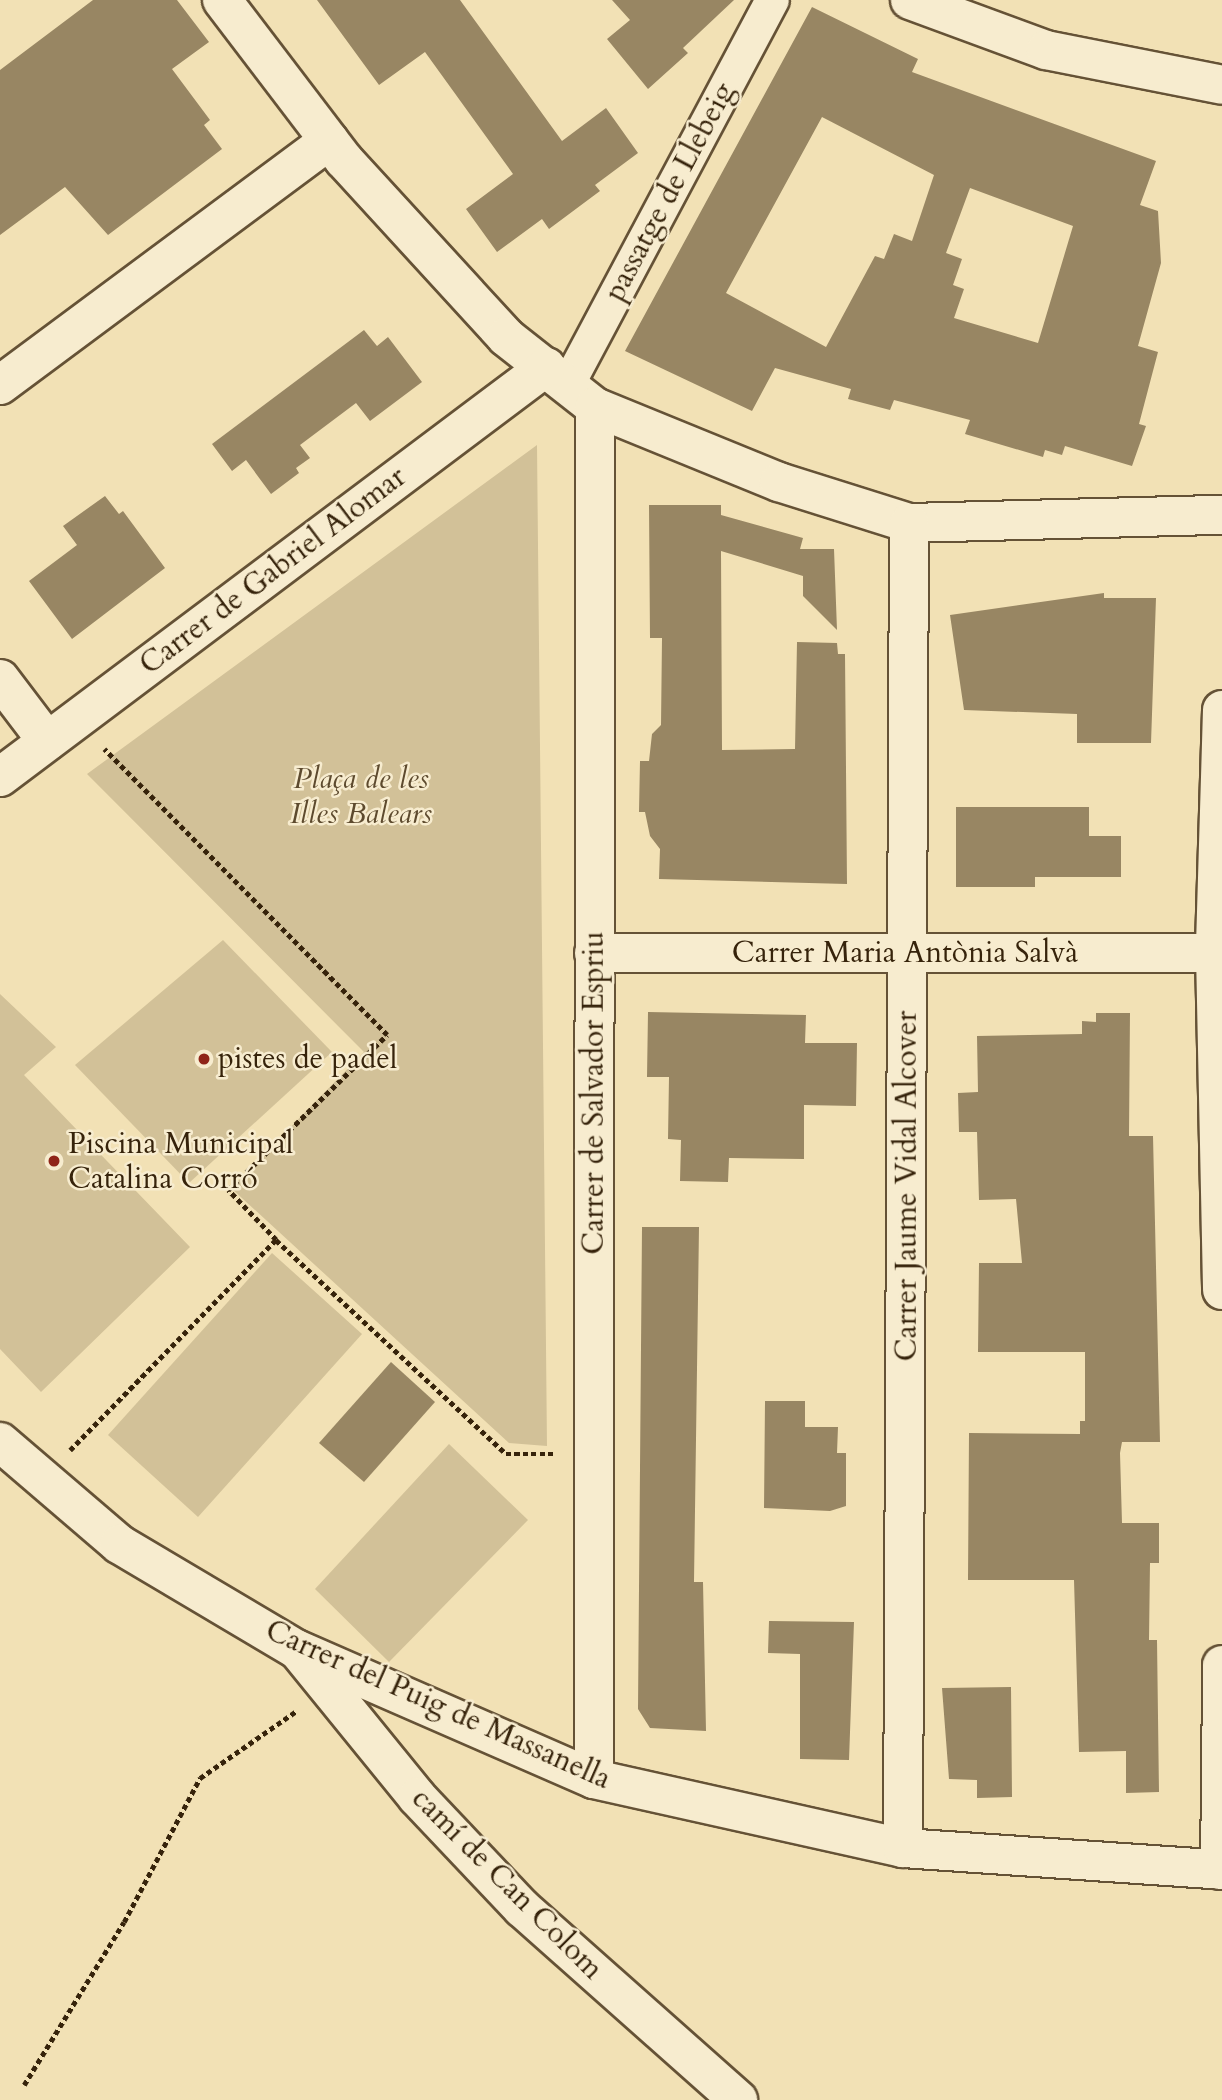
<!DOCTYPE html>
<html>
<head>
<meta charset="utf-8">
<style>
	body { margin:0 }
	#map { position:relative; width:1222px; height:2100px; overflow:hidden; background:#f2e1b5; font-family:Cardo,serif }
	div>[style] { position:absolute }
	.green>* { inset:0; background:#d2c198 }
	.building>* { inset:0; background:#988663 }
	.path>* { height:4.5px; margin-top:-2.25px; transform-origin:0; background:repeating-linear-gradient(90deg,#36230b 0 5px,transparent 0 8.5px) }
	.roads { filter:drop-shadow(2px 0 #655236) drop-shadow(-2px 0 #655236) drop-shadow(0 2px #655236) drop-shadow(0 -2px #655236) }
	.pedestrian>* { height:33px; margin:-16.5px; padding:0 16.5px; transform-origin:16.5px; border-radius:16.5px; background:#f7eccf }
	.minor>* { height:38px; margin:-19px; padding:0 19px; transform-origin:19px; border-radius:19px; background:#f7eccf }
	.dots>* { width:19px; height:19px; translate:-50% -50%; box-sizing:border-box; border:4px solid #f7eccf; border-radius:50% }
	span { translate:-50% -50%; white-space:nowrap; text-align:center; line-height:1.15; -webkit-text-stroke:5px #f7eccf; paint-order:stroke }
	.street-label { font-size:30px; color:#36230b }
	.park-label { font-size:30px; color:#5d4a2e; font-style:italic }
	.poi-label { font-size:30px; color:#36230b }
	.left { translate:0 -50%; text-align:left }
</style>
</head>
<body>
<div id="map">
	<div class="green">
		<div style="clip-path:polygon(537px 445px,547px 1446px,509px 1443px,231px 1188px,364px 1052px,87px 774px)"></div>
		<div style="clip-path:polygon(223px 940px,332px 1052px,189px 1183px,75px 1065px)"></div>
		<div style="clip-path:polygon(0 994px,56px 1047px,24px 1075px,190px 1247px,41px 1392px,0 1349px)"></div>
		<div style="clip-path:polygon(272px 1253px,362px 1334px,198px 1517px,108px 1435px)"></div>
		<div style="clip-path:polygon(449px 1444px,528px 1520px,389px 1662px,315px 1589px)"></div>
	</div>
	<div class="building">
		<div style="clip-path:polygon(93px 0,177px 0,209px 42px,172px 69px,210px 120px,204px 125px,222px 149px,108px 235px,65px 187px,0 235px,0 70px)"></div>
		<div style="clip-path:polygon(317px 0,460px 0,562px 141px,606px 108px,638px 153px,595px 185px,600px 191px,549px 229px,542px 219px,497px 252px,466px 209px,513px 174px,425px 52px,379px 85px)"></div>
		<div style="clip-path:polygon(612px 0,734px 0,683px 48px,688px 53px,648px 89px,607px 39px,630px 20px)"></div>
		<div style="clip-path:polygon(evenodd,812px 7px,918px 59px,912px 72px,1156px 161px,1140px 205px,1158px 211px,1161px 263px,1138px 346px,1158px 352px,1139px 424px,1146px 426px,1132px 466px,1065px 446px,1062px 455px,1045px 450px,1043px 457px,965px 434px,970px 420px,894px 400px,890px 410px,848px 399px,851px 389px,775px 368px,752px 411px,625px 351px,812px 7px,822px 117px,934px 175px,912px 241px,894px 234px,884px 259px,875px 256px,826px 347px,726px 293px,822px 117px,812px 7px,970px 188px,1073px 226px,1038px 343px,954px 318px,964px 289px,953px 285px,962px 259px,946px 253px,970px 188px)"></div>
		<div style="clip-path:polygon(364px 330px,377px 346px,388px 337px,422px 382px,370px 421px,356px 403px,300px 445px,310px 458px,296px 468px,299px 473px,271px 494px,246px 460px,232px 471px,212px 444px)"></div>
		<div style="clip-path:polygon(105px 496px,119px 514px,123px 511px,165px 568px,72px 639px,29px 581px,77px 545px,63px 526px)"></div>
		<div style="clip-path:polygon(649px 505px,721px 505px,721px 515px,803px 538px,800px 549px,834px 549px,837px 630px,803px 596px,803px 576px,721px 551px,722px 750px,795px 749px,797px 642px,837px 643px,838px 654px,845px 654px,847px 884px,659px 879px,660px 849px,650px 836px,645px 812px,639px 812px,640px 761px,649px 761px,652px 734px,661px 725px,662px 638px,650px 638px)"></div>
		<div style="clip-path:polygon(1104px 593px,1104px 598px,1156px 598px,1151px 743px,1077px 743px,1077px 714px,964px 710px,950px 615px)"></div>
		<div style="clip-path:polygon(956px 807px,1089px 807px,1089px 836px,1121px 836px,1121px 877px,1035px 877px,1035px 887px,956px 887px)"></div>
		<div style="clip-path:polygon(648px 1012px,806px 1015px,805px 1043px,857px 1043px,856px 1106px,804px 1105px,804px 1159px,729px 1158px,728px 1182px,680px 1181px,681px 1140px,668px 1139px,669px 1077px,647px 1077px)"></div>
		<div style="clip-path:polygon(1096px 1013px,1130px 1013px,1129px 1136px,1153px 1136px,1160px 1442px,1122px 1442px,1120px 1453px,1122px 1523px,1159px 1523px,1159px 1563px,1150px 1563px,1149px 1640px,1157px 1640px,1159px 1792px,1126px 1793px,1126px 1751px,1079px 1752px,1074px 1580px,968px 1580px,969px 1433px,1080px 1434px,1080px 1421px,1085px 1421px,1085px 1352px,978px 1352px,979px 1263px,1022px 1263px,1016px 1199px,979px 1200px,977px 1132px,959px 1132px,958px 1093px,978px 1092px,977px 1036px,1082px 1034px,1082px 1021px,1096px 1022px)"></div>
		<div style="clip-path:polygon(642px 1227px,699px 1227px,694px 1582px,703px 1582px,706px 1731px,650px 1728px,638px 1709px)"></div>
		<div style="clip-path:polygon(391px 1362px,435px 1402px,364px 1482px,319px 1443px)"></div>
		<div style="clip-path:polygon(765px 1401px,805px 1401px,805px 1427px,838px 1427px,837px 1453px,846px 1453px,846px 1506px,830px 1511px,764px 1508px)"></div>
		<div style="clip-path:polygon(769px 1621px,854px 1622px,849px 1760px,800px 1759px,800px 1654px,768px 1653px)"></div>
		<div style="clip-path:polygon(1011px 1687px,1012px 1797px,977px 1798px,977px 1780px,949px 1779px,942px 1688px)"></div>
	</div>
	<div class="path">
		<div style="left:276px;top:1240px;width:314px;rotate:42.9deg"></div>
		<div style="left:506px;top:1454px;width:50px"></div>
		<div style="left:70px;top:1450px;width:294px;rotate:-45.6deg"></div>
		<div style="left:276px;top:1240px;width:69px;rotate:-133.8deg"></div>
		<div style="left:228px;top:1190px;width:222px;rotate:-44.3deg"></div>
		<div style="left:387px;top:1035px;width:402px;rotate:-134.7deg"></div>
		<div style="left:24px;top:2085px;width:191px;rotate:-58.5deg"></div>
		<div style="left:124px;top:1922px;width:163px;rotate:-62.2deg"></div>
		<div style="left:200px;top:1778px;width:116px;rotate:-34.8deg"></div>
	</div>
	<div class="roads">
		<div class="pedestrian">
			<div style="left:568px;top:383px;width:434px;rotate:-62deg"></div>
		</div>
		<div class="minor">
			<div style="left:222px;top:0;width:201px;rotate:52.7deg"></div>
			<div style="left:344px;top:160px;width:240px;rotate:47.5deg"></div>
			<div style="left:506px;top:337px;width:113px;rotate:38.2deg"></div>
			<div style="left:595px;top:407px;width:199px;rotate:22.2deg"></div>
			<div style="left:779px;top:482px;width:136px;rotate:17.5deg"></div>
			<div style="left:909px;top:523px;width:313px;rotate:-1.5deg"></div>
			<div style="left:910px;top:0;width:145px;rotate:20.2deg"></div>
			<div style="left:1046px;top:50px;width:179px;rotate:11.2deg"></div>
			<div style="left:0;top:385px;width:410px;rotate:-36.6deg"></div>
			<div style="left:0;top:679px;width:78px;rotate:52.8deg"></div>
			<div style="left:1222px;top:710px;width:243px;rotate:91.7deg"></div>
			<div style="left:1215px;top:953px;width:337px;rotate:88.8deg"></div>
			<div style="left:0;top:777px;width:683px;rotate:-36.9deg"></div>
			<div style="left:594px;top:953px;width:628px"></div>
			<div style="left:0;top:1442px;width:157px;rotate:40.6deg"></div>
			<div style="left:119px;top:1544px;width:206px;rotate:30.7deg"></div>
			<div style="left:296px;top:1649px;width:325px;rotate:23.6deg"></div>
			<div style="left:594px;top:1779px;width:317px;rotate:12.6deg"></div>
			<div style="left:903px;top:1848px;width:320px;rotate:3.9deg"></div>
			<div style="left:300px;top:1653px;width:186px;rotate:50.9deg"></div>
			<div style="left:417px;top:1797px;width:153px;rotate:46.6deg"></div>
			<div style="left:522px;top:1908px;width:289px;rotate:41.6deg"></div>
			<div style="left:594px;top:1779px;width:1372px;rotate:-89.96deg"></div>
			<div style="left:903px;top:1848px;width:1325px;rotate:-89.74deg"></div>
			<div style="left:1220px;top:1870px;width:205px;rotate:-89.4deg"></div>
		</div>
	</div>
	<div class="dots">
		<div style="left:204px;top:1059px;background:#8f2418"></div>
		<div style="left:54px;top:1161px;background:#8f2418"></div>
	</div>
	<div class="street-label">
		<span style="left:670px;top:192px;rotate:-62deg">passatge de Llebeig</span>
		<span style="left:273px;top:571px;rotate:-37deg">Carrer de Gabriel Alomar</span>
		<span style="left:905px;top:953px">Carrer Maria Antònia Salvà</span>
		<span style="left:594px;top:1093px;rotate:-90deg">Carrer de Salvador Espriu</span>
		<span style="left:907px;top:1186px;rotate:-90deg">Carrer Jaume Vidal Alcover</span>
		<span style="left:438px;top:1705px;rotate:24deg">Carrer del Puig de Massanella</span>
		<span style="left:507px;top:1884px;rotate:45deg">camí de Can Colom</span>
	</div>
	<div class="park-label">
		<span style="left:361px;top:796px">Plaça de les<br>Illes Balears</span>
	</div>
	<div class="poi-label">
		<span class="left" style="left:218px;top:1059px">pistes de padel</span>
		<span class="left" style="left:68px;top:1161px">Piscina Municipal<br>Catalina Corró</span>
	</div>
</div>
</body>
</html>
